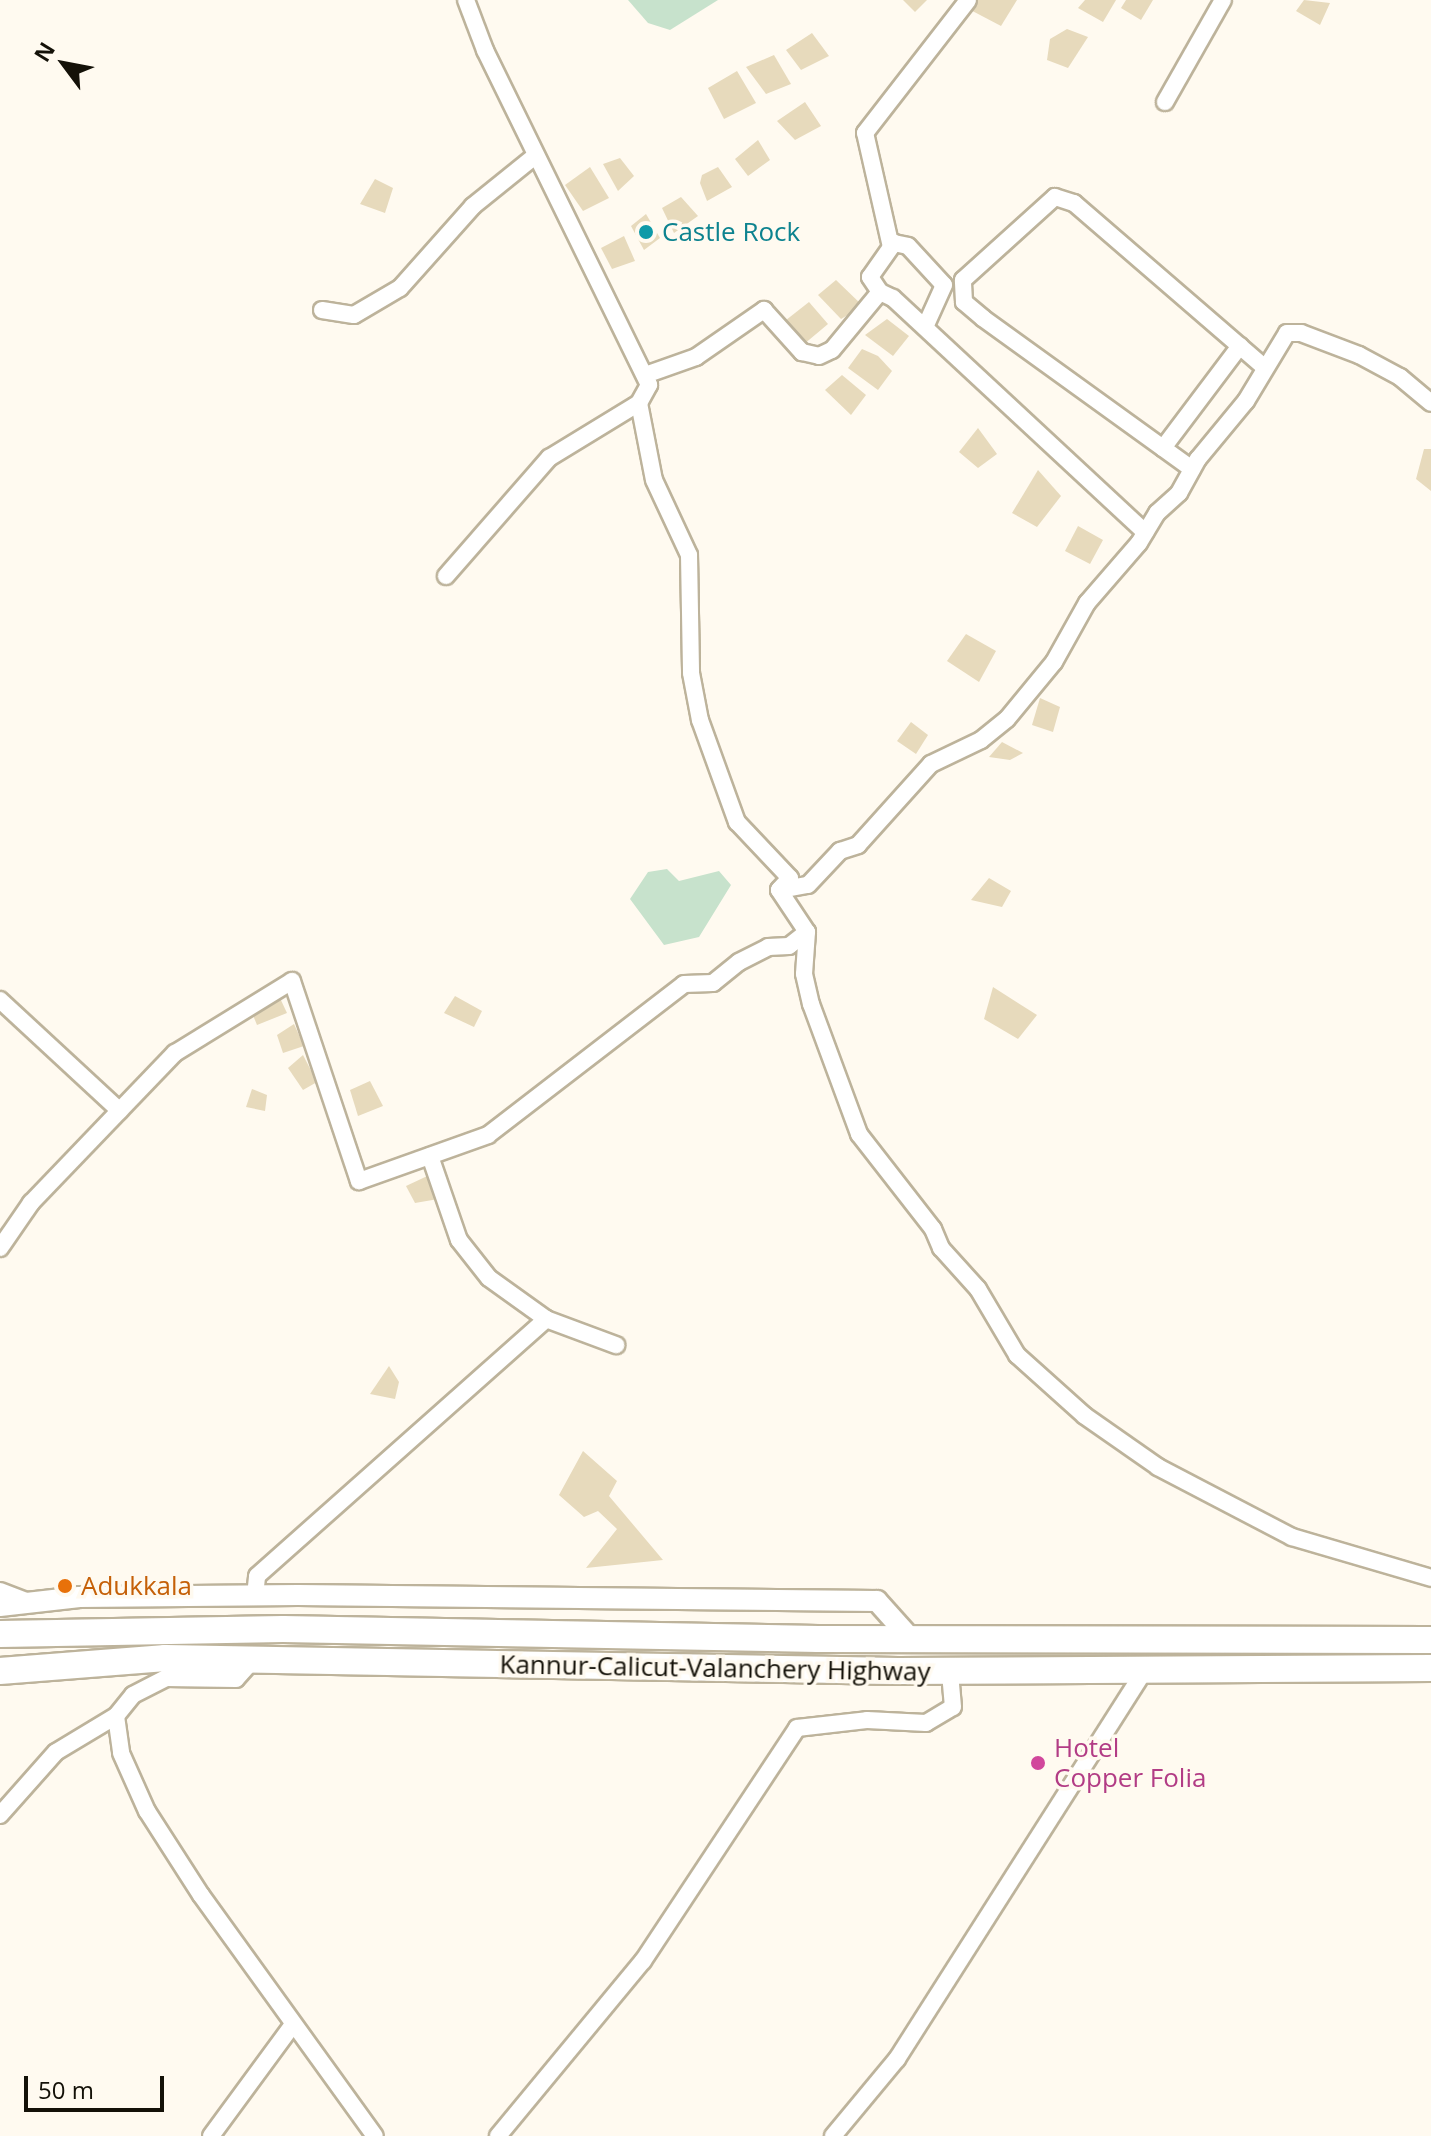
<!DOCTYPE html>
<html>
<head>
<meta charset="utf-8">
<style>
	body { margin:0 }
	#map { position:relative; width:1431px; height:2136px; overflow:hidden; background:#fffaf0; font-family:"Open Sans",sans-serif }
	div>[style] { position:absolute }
	.green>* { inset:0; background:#c7e2cc }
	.building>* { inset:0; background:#e7dabc }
	.roads { filter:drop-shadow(2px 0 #bdb39b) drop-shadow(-2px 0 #bdb39b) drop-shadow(0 2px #bdb39b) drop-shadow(0 -2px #bdb39b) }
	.minor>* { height:16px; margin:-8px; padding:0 8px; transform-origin:8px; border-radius:8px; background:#fff }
	.tertiary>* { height:20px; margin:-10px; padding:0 10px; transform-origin:10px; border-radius:10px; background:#fff }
	.trunk>* { height:26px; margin:-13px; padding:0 13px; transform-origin:13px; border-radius:13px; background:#fff }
	.dots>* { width:22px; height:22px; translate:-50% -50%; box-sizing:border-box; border:4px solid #fffaf0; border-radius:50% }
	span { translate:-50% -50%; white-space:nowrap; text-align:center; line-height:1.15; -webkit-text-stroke:7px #fffaf0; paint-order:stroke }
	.culture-label { font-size:26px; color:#0d838f }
	.left { translate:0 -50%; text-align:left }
	.food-label { font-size:26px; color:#c56008 }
	.street-label { font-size:26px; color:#141108 }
	.hotel-label { font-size:26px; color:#b23c85 }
	.north { position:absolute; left:24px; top:24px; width:80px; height:80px; -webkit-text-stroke:6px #fffaf0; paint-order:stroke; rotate:302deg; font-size:22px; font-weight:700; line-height:32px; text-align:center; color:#141108 }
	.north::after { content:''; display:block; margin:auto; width:28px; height:36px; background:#141108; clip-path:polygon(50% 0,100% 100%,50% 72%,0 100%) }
	.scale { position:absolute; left:24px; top:2076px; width:140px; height:36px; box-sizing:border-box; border:4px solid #141108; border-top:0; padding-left:10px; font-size:24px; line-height:28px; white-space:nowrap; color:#141108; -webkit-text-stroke:6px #fffaf0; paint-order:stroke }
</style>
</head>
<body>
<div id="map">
	<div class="green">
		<div style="clip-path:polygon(628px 0,718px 0,670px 30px,648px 23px)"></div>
		<div style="clip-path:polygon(667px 869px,679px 881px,719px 871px,731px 885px,699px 937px,664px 945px,630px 899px,648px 872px)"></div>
	</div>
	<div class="building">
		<div style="clip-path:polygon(903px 0,927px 0,915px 12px)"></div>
		<div style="clip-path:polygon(965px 0,1017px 0,1001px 26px,961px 5px)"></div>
		<div style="clip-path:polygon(1085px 0,1116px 0,1103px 22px,1078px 8px)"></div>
		<div style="clip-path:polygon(1126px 0,1153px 0,1141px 20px,1121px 8px)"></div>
		<div style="clip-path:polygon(1304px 0,1330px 3px,1320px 25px,1296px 11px)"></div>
		<div style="clip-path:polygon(1067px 29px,1088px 37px,1068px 68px,1047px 60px,1050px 39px)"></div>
		<div style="clip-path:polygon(812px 33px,829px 56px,801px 70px,786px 50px)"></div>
		<div style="clip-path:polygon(774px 55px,791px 84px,766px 94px,746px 67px)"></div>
		<div style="clip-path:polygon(737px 71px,756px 103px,724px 119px,708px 88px)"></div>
		<div style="clip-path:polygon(805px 102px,821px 126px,795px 140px,777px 121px)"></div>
		<div style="clip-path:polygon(758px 140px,770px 160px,748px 176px,735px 159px)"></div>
		<div style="clip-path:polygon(620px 158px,634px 176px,618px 191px,603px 164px)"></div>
		<div style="clip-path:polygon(590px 167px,609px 198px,583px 211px,565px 185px)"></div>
		<div style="clip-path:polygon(718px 167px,732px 187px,707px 201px,700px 183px,702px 175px)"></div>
		<div style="clip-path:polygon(375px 179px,393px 188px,385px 213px,360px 204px)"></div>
		<div style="clip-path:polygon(681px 197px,698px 216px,674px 233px,662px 208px)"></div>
		<div style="clip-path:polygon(646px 214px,660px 238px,644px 250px,631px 226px)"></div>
		<div style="clip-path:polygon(624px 236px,635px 261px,612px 269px,601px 248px)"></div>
		<div style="clip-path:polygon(836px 280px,863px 306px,841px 319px,818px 295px)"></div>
		<div style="clip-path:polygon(809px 302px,828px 324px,803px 345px,781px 324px)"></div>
		<div style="clip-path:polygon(887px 319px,909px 336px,893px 356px,865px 335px)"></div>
		<div style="clip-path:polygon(862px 349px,878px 356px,892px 371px,878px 390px,848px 368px)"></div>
		<div style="clip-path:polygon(842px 375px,866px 395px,851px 415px,825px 390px)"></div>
		<div style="clip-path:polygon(978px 428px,997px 454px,978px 468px,959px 452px)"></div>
		<div style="clip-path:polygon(1424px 449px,1431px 449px,1431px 491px,1416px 479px)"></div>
		<div style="clip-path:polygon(1038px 470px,1061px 496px,1037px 527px,1012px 513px)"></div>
		<div style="clip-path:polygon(1078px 526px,1103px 540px,1090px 564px,1065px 551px)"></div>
		<div style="clip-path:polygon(966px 634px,996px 651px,979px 682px,947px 661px)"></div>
		<div style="clip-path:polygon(1040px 698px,1060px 707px,1053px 732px,1032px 725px)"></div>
		<div style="clip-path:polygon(911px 722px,928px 735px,916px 754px,897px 741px)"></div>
		<div style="clip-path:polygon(1002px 742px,1023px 753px,1010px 760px,989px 757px)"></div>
		<div style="clip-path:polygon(989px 878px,1011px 891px,1002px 907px,971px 900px)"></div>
		<div style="clip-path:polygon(993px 987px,1037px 1015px,1018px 1039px,984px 1019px)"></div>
		<div style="clip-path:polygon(279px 996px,287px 1013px,257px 1025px,252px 1013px)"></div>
		<div style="clip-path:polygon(455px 996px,482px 1011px,474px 1027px,444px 1013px)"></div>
		<div style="clip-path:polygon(294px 1024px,304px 1046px,283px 1053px,277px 1035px)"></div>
		<div style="clip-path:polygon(303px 1055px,317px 1082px,303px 1090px,288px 1068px)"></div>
		<div style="clip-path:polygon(370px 1081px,383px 1106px,358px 1116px,350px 1090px)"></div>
		<div style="clip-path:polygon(252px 1089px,267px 1095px,265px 1111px,246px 1107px)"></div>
		<div style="clip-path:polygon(438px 1171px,444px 1198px,415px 1203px,406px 1186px)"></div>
		<div style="clip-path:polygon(389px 1366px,399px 1382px,395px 1399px,370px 1394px)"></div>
		<div style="clip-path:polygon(583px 1451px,617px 1481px,609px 1496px,663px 1560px,586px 1568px,617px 1529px,598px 1511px,584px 1517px,559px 1495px)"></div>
	</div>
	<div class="roads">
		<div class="minor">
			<div style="left:1165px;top:102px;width:117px;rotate:-60.4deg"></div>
			<div style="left:891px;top:247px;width:117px;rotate:-102.8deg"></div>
			<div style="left:865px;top:133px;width:168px;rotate:-52.2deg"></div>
			<div style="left:880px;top:292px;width:18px;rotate:-124deg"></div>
			<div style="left:870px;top:277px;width:42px;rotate:-54.8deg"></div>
			<div style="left:894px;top:243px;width:14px;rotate:12deg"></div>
			<div style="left:908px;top:246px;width:53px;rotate:47.3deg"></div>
			<div style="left:944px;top:285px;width:46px;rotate:114.3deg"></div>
			<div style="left:322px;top:310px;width:32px;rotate:9deg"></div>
			<div style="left:354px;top:315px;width:53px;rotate:-30.4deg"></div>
			<div style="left:400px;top:288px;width:110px;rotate:-48.3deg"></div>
			<div style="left:473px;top:206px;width:80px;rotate:-38.9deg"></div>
			<div style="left:648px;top:374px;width:51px;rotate:-19.5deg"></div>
			<div style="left:696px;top:357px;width:83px;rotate:-34.7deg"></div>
			<div style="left:764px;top:310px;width:57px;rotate:47.9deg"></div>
			<div style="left:802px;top:352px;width:17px;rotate:13deg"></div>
			<div style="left:819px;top:356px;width:14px;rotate:-25deg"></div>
			<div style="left:832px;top:350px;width:75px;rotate:-50.4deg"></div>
			<div style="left:880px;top:292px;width:14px;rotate:25deg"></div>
			<div style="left:893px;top:298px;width:344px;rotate:42.9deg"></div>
			<div style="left:639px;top:403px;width:78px;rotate:79deg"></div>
			<div style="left:654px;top:480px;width:83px;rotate:65deg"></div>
			<div style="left:689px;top:555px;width:118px;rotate:89deg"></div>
			<div style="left:691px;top:673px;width:48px;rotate:79.2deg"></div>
			<div style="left:700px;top:720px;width:109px;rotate:70.1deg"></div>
			<div style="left:737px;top:822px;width:77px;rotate:46.6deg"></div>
			<div style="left:790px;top:878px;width:16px;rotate:133deg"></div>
			<div style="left:1163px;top:448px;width:128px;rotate:-53deg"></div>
			<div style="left:1192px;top:469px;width:258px;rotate:-144.2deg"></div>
			<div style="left:983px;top:318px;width:25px;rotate:-140deg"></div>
			<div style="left:964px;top:302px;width:22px;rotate:-93deg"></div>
			<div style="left:963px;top:280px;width:124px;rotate:-42.1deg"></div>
			<div style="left:1055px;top:197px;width:20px;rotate:18deg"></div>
			<div style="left:1074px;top:203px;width:251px;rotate:40.8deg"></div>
			<div style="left:446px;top:576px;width:157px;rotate:-48.9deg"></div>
			<div style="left:549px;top:458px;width:105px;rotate:-31.4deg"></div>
			<div style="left:639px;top:403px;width:21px;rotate:-61deg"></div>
			<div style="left:649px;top:385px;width:373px;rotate:-116.1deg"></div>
			<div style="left:485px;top:50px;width:53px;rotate:-110.8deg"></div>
			<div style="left:779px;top:890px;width:50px;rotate:56.3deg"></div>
			<div style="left:807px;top:932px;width:42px;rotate:94.1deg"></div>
			<div style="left:804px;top:974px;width:31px;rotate:77deg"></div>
			<div style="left:811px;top:1004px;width:139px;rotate:69.7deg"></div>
			<div style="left:859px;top:1134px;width:120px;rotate:52.1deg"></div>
			<div style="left:933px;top:1229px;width:21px;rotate:67deg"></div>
			<div style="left:941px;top:1248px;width:55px;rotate:47.9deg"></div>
			<div style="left:978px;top:1289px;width:77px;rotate:59.4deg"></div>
			<div style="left:1017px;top:1355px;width:91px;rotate:41.9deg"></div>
			<div style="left:1085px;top:1416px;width:89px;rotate:34.9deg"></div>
			<div style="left:1158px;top:1467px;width:151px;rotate:27.6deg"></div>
			<div style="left:1292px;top:1537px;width:145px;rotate:16.4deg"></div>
			<div style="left:779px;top:890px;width:29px;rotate:-10deg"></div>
			<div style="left:808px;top:885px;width:47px;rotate:-46.7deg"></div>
			<div style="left:840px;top:851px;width:19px;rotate:-18deg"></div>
			<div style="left:858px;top:845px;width:109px;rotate:-48deg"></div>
			<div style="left:931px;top:764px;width:55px;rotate:-25.6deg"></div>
			<div style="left:981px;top:740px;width:33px;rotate:-39deg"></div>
			<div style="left:1007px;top:719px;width:74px;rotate:-50.5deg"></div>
			<div style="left:1054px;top:662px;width:68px;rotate:-60.8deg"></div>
			<div style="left:1087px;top:603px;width:79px;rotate:-49.1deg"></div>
			<div style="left:1139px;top:543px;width:35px;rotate:-59deg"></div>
			<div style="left:1157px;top:513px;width:30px;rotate:-42deg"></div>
			<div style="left:1179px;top:493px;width:39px;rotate:-61deg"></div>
			<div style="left:1198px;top:459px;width:75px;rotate:-50.4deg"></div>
			<div style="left:1246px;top:401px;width:79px;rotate:-58.9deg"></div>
			<div style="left:1287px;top:333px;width:14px"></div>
			<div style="left:1301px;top:333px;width:62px;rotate:20.8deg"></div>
			<div style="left:1359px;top:355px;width:47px;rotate:28.2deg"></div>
			<div style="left:1400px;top:377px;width:40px;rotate:40deg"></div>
			<div style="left:0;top:1000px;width:163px;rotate:42.8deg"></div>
			<div style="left:430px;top:1156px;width:89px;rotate:71deg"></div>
			<div style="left:459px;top:1240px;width:48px;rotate:51.7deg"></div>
			<div style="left:489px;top:1278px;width:70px;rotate:35.7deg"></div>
			<div style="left:546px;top:1319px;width:75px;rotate:20.4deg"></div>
			<div style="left:0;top:1248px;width:55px;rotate:-55.4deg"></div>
			<div style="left:31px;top:1203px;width:208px;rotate:-46.2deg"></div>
			<div style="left:175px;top:1053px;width:137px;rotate:-31.6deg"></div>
			<div style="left:292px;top:981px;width:211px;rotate:71.5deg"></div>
			<div style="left:359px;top:1181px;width:137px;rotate:-19.6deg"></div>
			<div style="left:488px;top:1135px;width:247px;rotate:-37.6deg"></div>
			<div style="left:684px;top:984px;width:29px;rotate:-2deg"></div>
			<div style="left:713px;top:983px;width:33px;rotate:-39deg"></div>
			<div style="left:739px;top:962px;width:33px;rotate:-27deg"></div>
			<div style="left:768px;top:947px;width:21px;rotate:-3deg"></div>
			<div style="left:789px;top:946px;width:23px;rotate:-38deg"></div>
			<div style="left:0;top:1591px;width:30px;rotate:21deg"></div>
			<div style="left:255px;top:1596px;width:20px;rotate:-84deg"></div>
			<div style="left:257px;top:1576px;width:387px;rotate:-41.6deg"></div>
			<div style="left:253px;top:1660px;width:25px;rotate:132deg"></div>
			<div style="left:236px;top:1679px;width:70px;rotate:-179.2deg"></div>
			<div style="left:166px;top:1678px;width:37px;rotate:153deg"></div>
			<div style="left:133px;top:1695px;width:27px;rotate:129deg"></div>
			<div style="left:116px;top:1716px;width:37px;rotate:82deg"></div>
			<div style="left:121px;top:1753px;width:64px;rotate:65.9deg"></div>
			<div style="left:147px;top:1811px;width:100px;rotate:57.3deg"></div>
			<div style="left:201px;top:1895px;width:297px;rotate:54.2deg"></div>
			<div style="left:0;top:1815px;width:84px;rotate:-48.4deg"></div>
			<div style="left:56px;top:1752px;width:70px;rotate:-31deg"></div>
			<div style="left:211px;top:2136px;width:135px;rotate:-53.7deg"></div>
			<div style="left:498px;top:2136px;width:227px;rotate:-50.4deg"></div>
			<div style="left:643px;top:1961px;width:279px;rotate:-56.5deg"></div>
			<div style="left:797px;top:1728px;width:70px;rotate:-6.5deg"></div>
			<div style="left:867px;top:1720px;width:59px;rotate:2.9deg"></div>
			<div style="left:926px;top:1723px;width:31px;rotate:-31deg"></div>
			<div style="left:953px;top:1707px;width:36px;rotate:-95deg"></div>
			<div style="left:833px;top:2136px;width:100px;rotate:-50.3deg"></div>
			<div style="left:897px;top:2059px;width:461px;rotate:-57.5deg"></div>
		</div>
		<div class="tertiary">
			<div style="left:0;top:1606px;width:80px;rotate:-6.5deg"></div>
			<div style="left:79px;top:1597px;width:219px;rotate:-0.5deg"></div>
			<div style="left:298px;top:1595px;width:579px;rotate:0.59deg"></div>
			<div style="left:877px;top:1601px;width:51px;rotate:48.2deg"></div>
		</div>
		<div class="trunk">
			<div style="left:0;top:1634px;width:283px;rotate:-1deg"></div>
			<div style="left:283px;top:1629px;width:535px;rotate:1.07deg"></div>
			<div style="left:818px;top:1639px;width:613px;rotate:0.09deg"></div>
			<div style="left:0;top:1671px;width:166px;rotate:-4.5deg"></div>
			<div style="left:165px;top:1658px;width:733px;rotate:1.02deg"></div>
			<div style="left:898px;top:1671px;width:533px;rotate:-0.32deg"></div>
		</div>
	</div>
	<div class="dots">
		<div style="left:646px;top:232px;background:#0f9aa8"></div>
		<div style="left:65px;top:1586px;background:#e8710a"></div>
		<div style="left:1038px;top:1763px;background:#d1479c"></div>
	</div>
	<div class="culture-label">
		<span class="left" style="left:662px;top:232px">Castle Rock</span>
	</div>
	<div class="food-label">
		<span class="left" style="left:81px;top:1586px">Adukkala</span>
	</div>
	<div class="street-label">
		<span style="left:715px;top:1668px;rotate:1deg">Kannur-Calicut-Valanchery Highway</span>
	</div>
	<div class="hotel-label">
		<span class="left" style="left:1054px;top:1763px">Hotel<br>Copper Folia</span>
	</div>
	<div class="north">N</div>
	<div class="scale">50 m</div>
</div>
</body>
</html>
